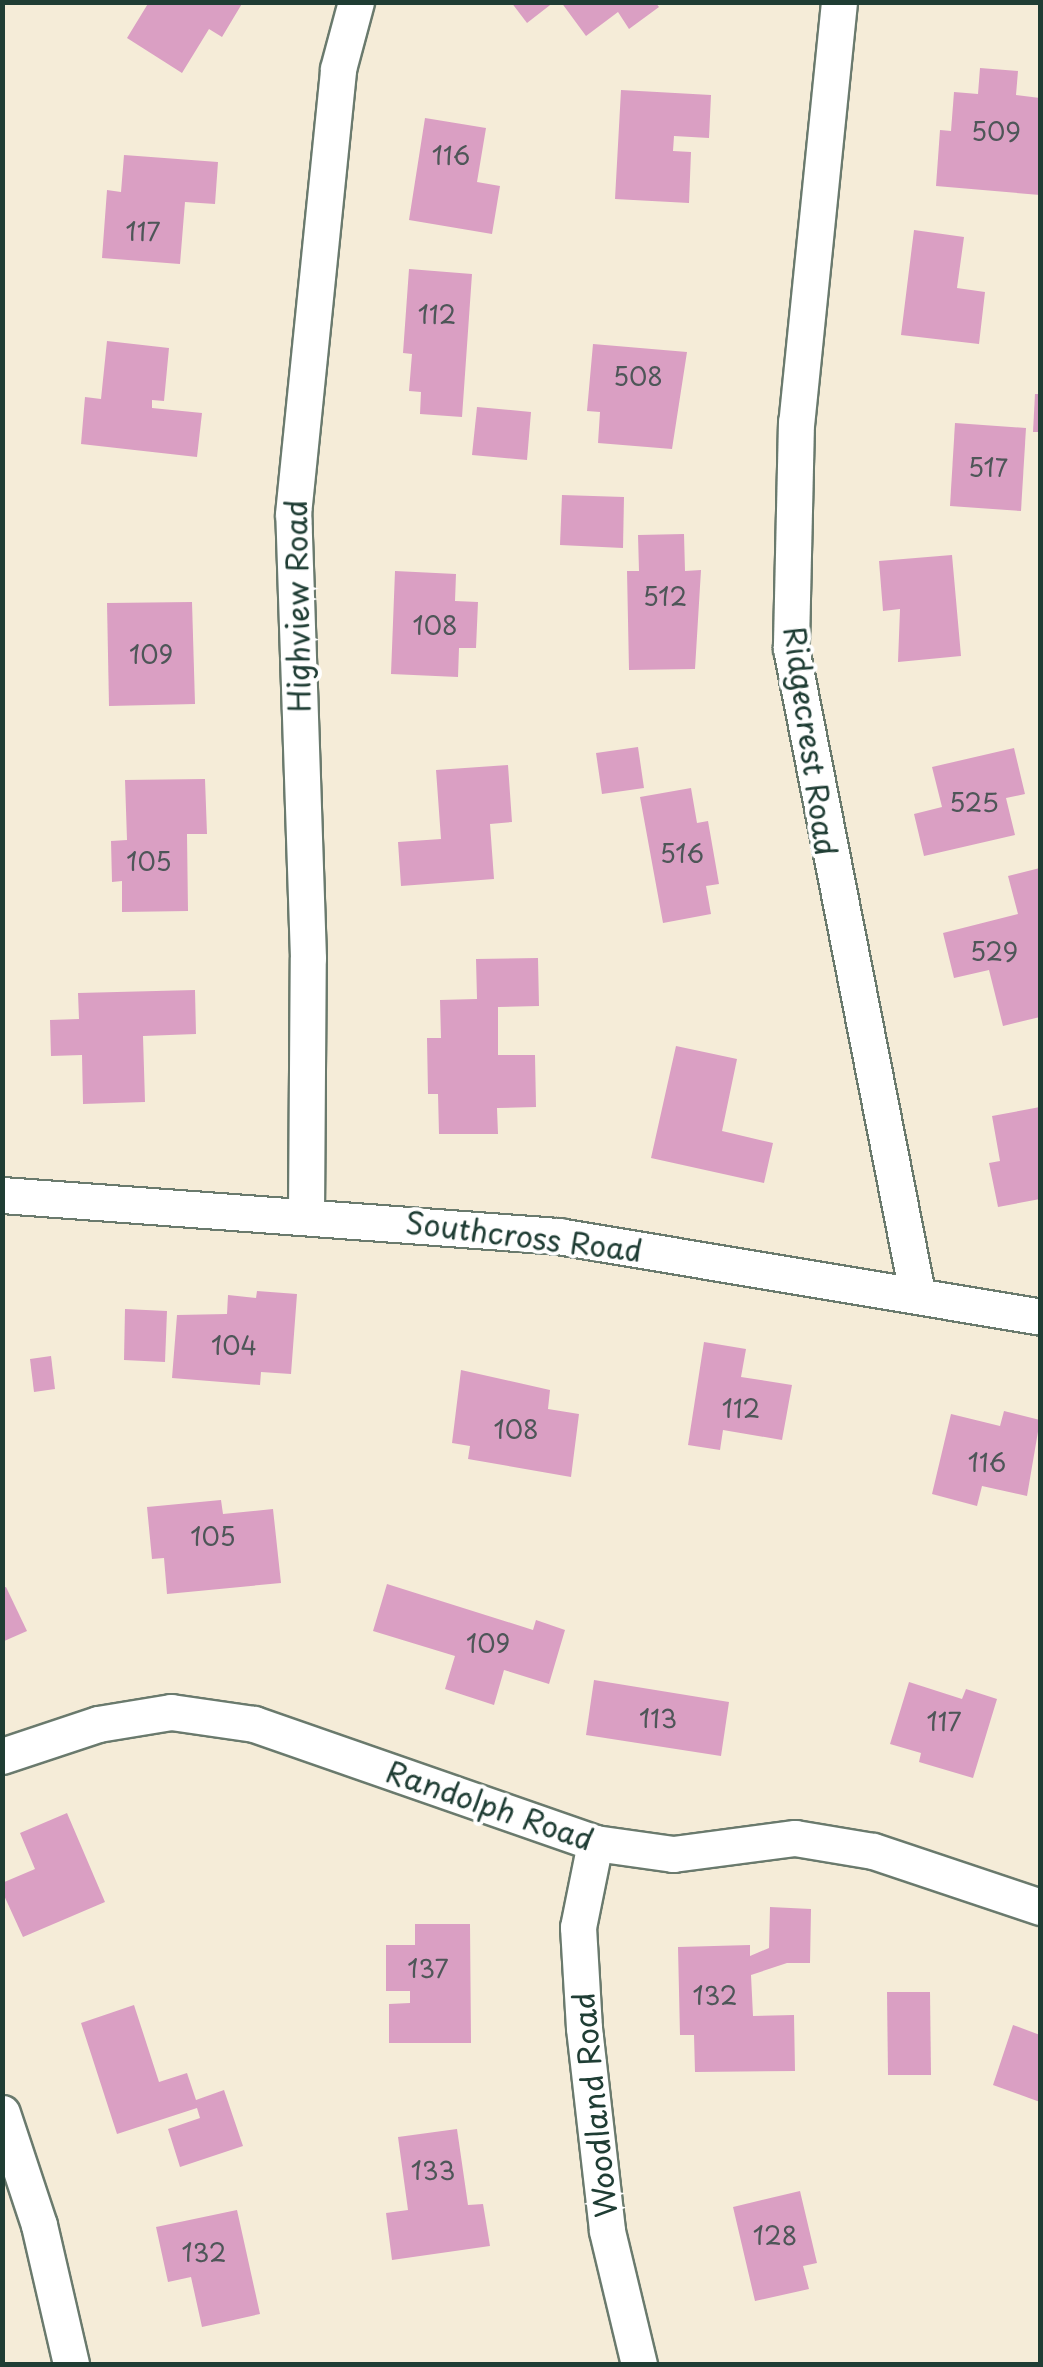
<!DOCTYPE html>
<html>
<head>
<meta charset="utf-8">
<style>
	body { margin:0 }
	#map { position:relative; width:1043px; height:2367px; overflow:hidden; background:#f5ecd8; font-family:"Playpen Sans",sans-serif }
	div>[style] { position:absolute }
	.building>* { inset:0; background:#da9fc3 }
	.roads { filter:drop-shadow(2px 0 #6a7a6d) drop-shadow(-2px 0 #6a7a6d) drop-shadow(0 2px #6a7a6d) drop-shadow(0 -2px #6a7a6d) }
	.minor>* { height:35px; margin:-17.5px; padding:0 17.5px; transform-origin:17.5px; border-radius:17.5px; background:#fff }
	span { translate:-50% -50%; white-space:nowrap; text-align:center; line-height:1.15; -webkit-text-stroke:8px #fff; paint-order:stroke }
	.number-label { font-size:25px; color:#4e5658 }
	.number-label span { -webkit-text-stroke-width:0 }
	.street-label { font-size:30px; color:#1f3d34 }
	.frame { position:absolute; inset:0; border:5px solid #1f3d34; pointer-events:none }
</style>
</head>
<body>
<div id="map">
	<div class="building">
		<div style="clip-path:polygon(149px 2px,243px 2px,222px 37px,209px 29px,182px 73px,127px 38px)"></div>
		<div style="clip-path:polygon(511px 2px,554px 2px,527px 23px)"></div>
		<div style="clip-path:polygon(561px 2px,655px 2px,659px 7px,629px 29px,618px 12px,586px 36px)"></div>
		<div style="clip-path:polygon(980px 68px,1018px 71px,1016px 95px,1040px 98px,1040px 195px,936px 186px,940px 130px,951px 131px,954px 92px,978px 94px)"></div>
		<div style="clip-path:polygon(621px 90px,711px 95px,709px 138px,674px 136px,673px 151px,691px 152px,689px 203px,615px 199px)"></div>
		<div style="clip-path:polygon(425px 118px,486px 128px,477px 182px,500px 186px,492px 234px,409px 220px)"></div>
		<div style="clip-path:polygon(124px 155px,218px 162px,215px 204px,185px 202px,180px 264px,102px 258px,107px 190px,121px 192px)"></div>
		<div style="clip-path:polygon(914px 230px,964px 237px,957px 288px,985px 292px,979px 344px,901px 335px)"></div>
		<div style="clip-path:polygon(409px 269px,472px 274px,462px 417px,420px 414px,421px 392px,409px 391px,412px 354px,403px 353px)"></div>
		<div style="clip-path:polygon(107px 341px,169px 348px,164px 401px,152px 400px,152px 408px,202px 413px,197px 457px,81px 444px,85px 397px,101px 399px)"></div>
		<div style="clip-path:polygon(593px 344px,687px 352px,672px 449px,598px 443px,600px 412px,587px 411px)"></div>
		<div style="clip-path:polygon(1035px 394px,1040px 394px,1040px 432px,1033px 432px)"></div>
		<div style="clip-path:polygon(477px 407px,531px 412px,527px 460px,472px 455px)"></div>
		<div style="clip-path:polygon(955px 423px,1026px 428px,1021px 511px,950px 506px)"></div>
		<div style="clip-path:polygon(562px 495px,624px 497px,623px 548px,560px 545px)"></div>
		<div style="clip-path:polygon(684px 534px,685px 571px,701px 570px,695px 669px,629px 670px,627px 571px,639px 571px,638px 535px)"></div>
		<div style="clip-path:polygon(952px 555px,961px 656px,898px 662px,900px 609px,883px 611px,879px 561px)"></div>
		<div style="clip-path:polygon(395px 571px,456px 574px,455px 601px,478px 602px,476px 648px,459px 648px,458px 677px,391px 674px)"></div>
		<div style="clip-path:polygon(192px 602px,195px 704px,109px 706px,107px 603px)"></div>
		<div style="clip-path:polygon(638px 747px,644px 788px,602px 794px,596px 753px)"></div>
		<div style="clip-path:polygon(1014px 748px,1025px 794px,1006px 798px,1015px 835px,924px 856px,914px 814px,942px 807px,932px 767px)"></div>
		<div style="clip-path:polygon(508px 765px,512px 822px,490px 824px,494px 879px,401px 886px,398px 842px,441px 839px,436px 770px)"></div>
		<div style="clip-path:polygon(205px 779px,207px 834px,187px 834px,188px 911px,122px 912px,122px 881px,112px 882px,111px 841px,127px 840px,125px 780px)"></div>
		<div style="clip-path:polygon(691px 788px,697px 823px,708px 821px,719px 884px,706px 886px,711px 914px,663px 923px,640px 797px)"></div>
		<div style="clip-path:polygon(1040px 868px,1040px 1017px,1003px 1026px,989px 970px,954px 978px,943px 933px,1018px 914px,1008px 876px)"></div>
		<div style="clip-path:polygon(538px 958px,539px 1006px,498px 1007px,498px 1055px,535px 1055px,536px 1107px,497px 1108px,498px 1134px,439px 1134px,438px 1094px,428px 1094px,427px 1038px,441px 1038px,440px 1000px,477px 999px,476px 959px)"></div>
		<div style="clip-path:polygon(195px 990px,196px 1034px,143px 1036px,145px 1102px,83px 1104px,82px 1055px,51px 1056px,50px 1020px,79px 1019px,78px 993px)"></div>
		<div style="clip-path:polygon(676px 1046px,737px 1059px,722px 1131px,773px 1143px,764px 1183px,651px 1158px)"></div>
		<div style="clip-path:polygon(1040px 1107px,1040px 1199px,998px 1207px,989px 1163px,1000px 1161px,992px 1116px)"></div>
		<div style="clip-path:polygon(257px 1291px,297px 1294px,291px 1374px,261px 1372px,260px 1385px,172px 1378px,177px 1315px,227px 1314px,228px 1295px,256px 1298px)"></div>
		<div style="clip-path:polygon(125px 1309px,167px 1311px,165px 1362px,124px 1360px)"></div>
		<div style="clip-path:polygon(704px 1342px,746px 1349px,741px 1377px,792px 1385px,782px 1440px,723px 1430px,720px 1450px,688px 1445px)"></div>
		<div style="clip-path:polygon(51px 1356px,55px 1389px,34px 1392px,30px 1359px)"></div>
		<div style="clip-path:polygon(461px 1370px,550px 1390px,548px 1409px,579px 1414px,571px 1477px,468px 1459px,470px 1446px,452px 1443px)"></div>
		<div style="clip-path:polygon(1004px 1411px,1040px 1420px,1027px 1496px,982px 1486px,977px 1506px,932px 1494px,951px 1414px,1000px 1426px)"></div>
		<div style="clip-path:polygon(221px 1500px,223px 1514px,273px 1509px,281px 1583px,167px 1594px,164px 1558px,152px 1559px,147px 1507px)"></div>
		<div style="clip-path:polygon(387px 1584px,533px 1630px,536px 1620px,565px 1630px,549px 1684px,504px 1670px,494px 1705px,445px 1689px,455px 1656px,373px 1631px)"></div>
		<div style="clip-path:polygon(6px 1587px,27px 1631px,2px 1642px,2px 1588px)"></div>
		<div style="clip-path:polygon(594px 1680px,729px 1702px,721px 1756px,586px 1735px)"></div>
		<div style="clip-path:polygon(909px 1682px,962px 1699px,966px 1689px,997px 1699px,973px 1778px,919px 1762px,921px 1753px,890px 1744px)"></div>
		<div style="clip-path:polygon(67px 1813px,105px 1902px,23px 1937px,2px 1891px,2px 1883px,35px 1869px,20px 1833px)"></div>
		<div style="clip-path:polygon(770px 1907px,811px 1909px,810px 1963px,787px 1963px,751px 1975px,753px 2016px,794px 2015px,795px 2071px,695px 2072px,694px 2035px,680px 2035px,678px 1947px,750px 1945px,750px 1956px,769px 1948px)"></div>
		<div style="clip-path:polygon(415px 1924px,470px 1924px,471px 2043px,389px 2043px,389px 2004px,410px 2003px,410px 1991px,386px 1991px,386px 1945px,415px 1945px)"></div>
		<div style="clip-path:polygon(887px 1992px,930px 1992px,931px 2075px,888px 2075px)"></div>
		<div style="clip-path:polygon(134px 2005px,159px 2082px,187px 2073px,196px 2100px,224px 2090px,243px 2146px,180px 2167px,168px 2129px,200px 2118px,197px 2108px,117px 2134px,81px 2023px)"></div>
		<div style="clip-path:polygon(1013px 2025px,1040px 2035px,1040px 2102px,993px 2085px)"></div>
		<div style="clip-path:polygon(457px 2129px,468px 2205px,483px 2204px,490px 2246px,392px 2260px,386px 2213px,408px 2210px,398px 2137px)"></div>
		<div style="clip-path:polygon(800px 2191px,817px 2263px,803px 2266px,809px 2289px,755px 2301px,733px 2207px)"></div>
		<div style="clip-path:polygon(237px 2210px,260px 2314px,202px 2327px,191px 2277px,168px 2282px,156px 2227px)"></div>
	</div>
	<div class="roads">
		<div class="minor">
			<div style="left:839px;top:2px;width:422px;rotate:95.8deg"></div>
			<div style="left:796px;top:422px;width:226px;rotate:91.3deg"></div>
			<div style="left:791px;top:648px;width:657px;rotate:78.95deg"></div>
			<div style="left:2px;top:1195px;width:558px;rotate:4.22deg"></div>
			<div style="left:558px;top:1236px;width:489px;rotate:9.5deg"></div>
			<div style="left:306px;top:1213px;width:255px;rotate:-89.6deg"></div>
			<div style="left:308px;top:958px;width:444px;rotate:-91.9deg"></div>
			<div style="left:293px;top:514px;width:447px;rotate:-84.2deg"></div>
			<div style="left:338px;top:69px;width:69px;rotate:-75deg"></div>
			<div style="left:2px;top:1756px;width:101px;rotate:-18.4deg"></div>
			<div style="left:98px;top:1724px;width:74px;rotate:-9.3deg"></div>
			<div style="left:171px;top:1712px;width:84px;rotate:8.2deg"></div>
			<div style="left:254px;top:1724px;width:361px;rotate:19.2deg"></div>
			<div style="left:595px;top:1843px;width:79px;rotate:8deg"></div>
			<div style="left:673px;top:1854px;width:123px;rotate:-7.5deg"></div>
			<div style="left:795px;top:1838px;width:79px;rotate:9.5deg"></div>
			<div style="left:873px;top:1851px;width:176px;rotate:18.5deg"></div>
			<div style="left:595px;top:1843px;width:86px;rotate:101.4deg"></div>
			<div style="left:578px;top:1927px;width:101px;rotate:86.6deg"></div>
			<div style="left:584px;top:2028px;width:204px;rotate:83.5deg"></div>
			<div style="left:607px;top:2231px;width:137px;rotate:76.5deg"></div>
			<div style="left:2px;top:2113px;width:118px;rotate:71.7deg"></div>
			<div style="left:39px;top:2225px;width:143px;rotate:77deg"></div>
		</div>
	</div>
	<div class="number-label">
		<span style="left:996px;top:131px">509</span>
		<span style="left:451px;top:155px">116</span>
		<span style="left:143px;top:231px">117</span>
		<span style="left:437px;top:314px">112</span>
		<span style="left:638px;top:376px">508</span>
		<span style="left:988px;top:467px">517</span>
		<span style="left:665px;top:596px">512</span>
		<span style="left:435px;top:625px">108</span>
		<span style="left:151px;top:654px">109</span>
		<span style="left:974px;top:802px">525</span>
		<span style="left:682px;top:853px">516</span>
		<span style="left:149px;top:861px">105</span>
		<span style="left:994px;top:951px">529</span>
		<span style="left:234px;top:1345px">104</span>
		<span style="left:741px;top:1408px">112</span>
		<span style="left:516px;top:1429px">108</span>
		<span style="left:987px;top:1462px">116</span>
		<span style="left:213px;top:1536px">105</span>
		<span style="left:488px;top:1643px">109</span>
		<span style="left:658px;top:1718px">113</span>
		<span style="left:944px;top:1721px">117</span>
		<span style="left:428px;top:1968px">137</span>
		<span style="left:715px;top:1995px">132</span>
		<span style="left:433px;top:2170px">133</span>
		<span style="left:775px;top:2235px">128</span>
		<span style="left:204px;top:2252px">132</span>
	</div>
	<div class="street-label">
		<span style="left:297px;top:606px;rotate:-91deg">Highview Road</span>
		<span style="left:811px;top:741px;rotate:82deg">Ridgecrest Road</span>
		<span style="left:524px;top:1236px;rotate:7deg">Southcross Road</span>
		<span style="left:490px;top:1805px;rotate:19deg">Randolph Road</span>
		<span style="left:594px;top:2105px;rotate:-96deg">Woodland Road</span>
	</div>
	<div class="frame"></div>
</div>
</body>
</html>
